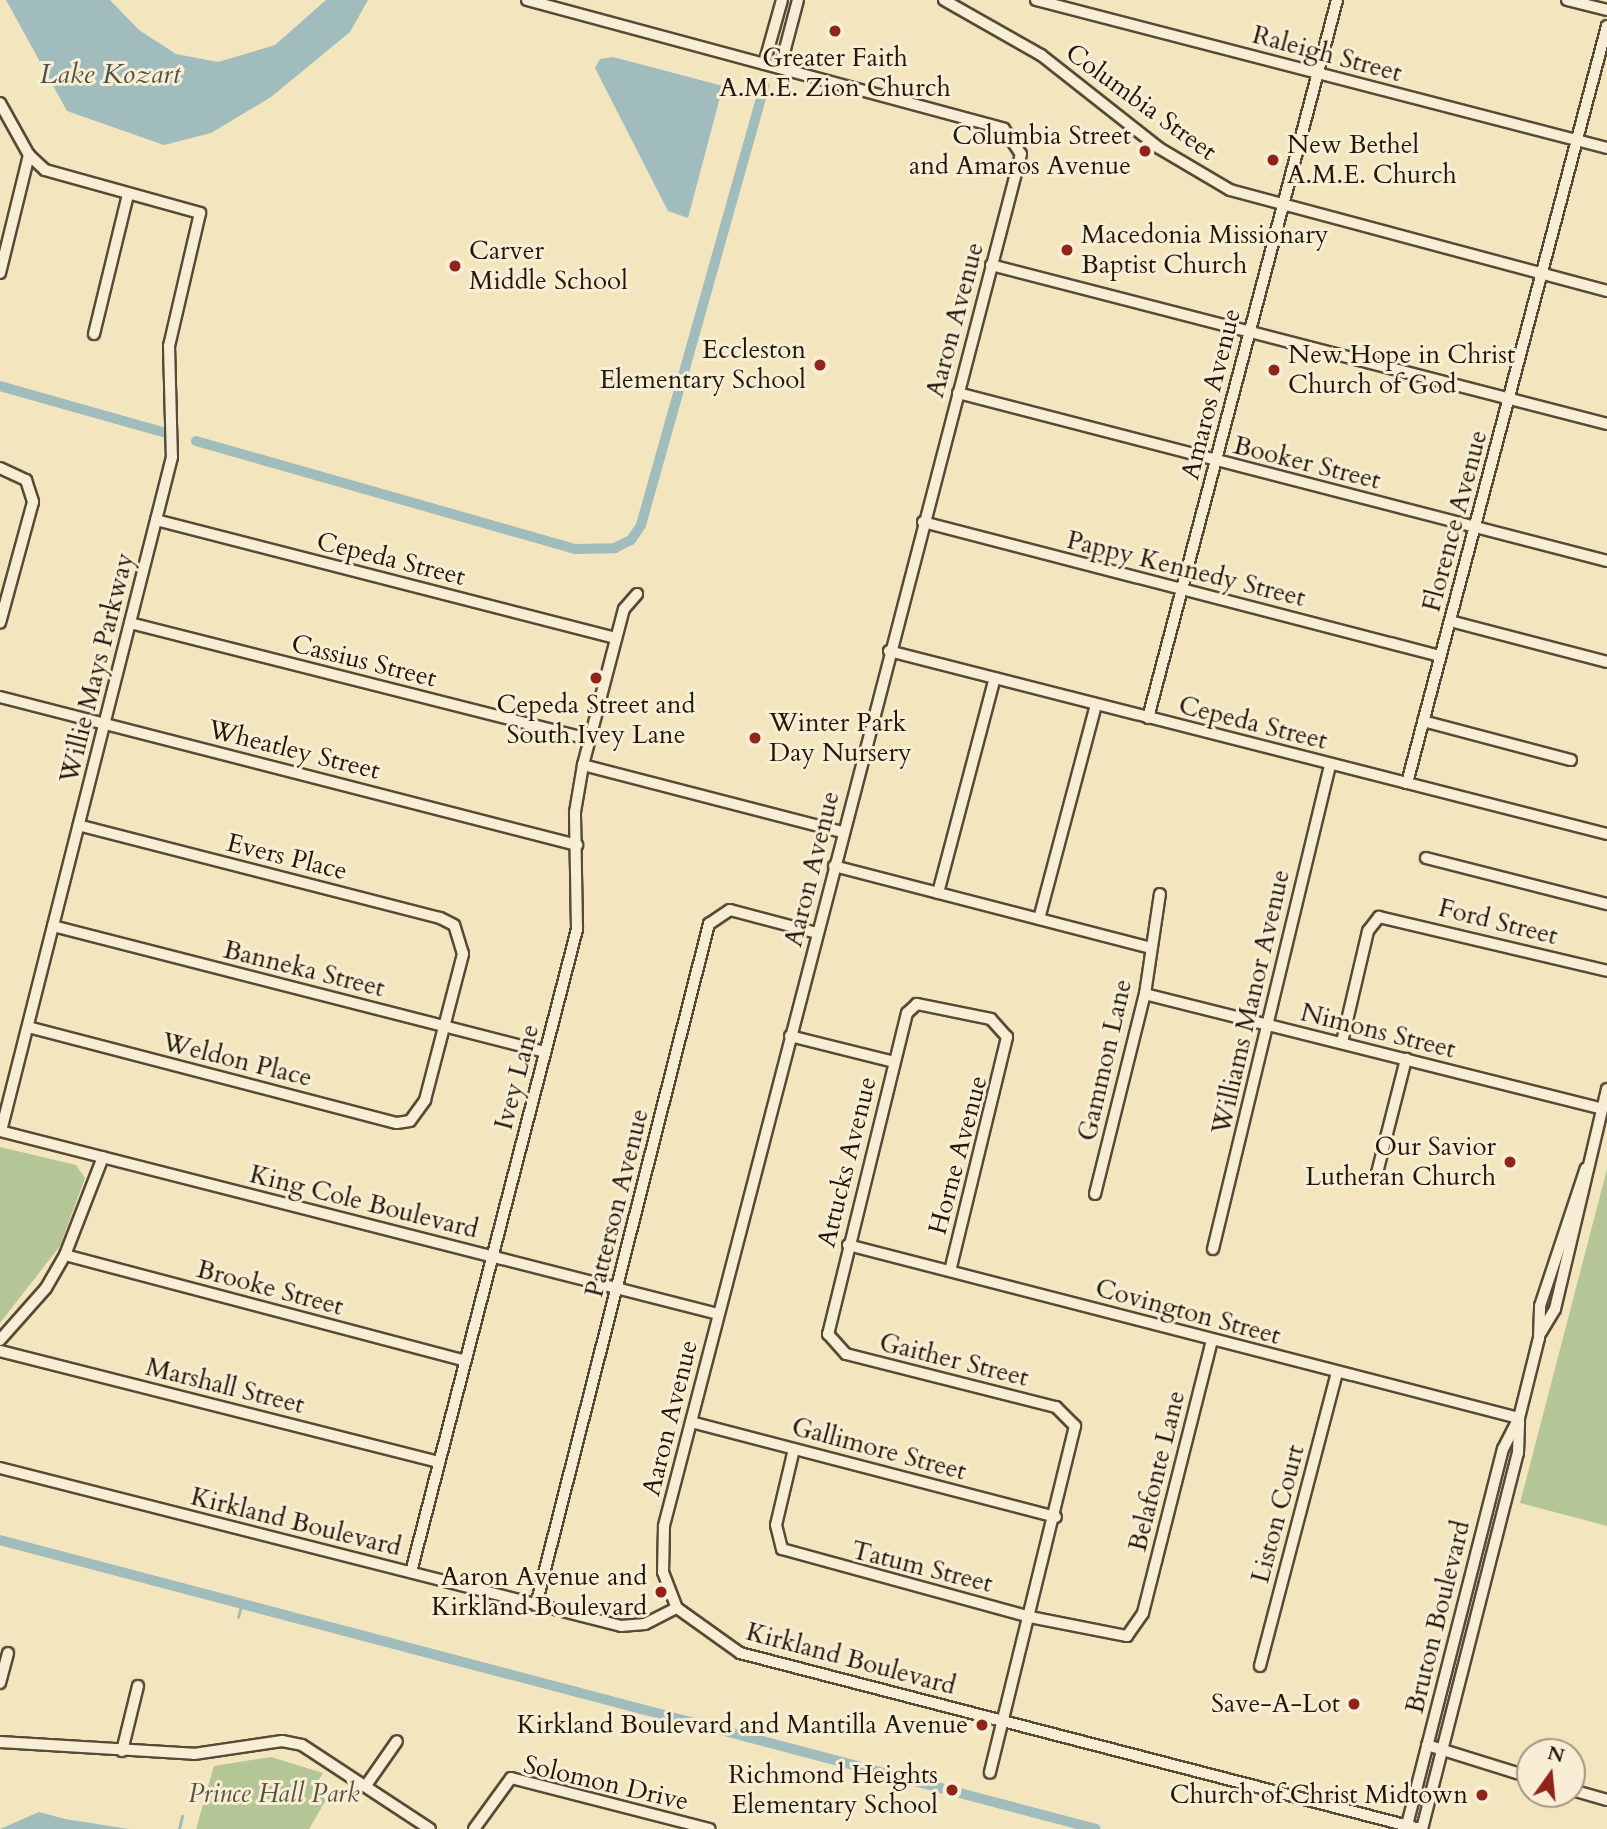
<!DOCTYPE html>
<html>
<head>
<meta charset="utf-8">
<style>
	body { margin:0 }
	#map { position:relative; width:1607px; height:1829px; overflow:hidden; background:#f3e5be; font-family:Cardo,serif }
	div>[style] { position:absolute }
	.green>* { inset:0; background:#b5c696 }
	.water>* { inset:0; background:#a0bcbc }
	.stream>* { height:2.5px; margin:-1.25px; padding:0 1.25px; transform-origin:1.25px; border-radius:1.25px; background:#a0bcbc }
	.canal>* { height:10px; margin:-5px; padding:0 5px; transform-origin:5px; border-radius:5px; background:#a0bcbc }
	.roads { filter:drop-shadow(2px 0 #574a36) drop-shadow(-2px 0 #574a36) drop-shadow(0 2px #574a36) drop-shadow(0 -2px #574a36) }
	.minor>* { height:10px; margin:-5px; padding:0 5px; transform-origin:5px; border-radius:5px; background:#f7eed5 }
	.dots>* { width:19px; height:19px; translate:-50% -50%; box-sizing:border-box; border:4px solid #f7eed5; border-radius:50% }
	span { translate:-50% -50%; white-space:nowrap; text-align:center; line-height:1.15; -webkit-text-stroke:6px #f7eed5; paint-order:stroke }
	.street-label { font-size:26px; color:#231708 }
	.poi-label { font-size:26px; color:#231708 }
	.right { translate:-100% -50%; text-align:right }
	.left { translate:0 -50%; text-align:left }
	.park-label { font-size:26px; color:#56543a; font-style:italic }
	.water-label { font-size:28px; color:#4f5147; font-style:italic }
	.north { position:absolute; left:1516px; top:1738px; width:70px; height:70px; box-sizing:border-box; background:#f7eed5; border:2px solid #a29883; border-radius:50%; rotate:15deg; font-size:19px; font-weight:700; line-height:28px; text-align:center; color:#231708 }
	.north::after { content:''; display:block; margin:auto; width:24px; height:32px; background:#8f2418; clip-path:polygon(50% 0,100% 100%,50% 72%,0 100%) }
</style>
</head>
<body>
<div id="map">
	<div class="green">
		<div style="clip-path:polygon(0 1147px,76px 1165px,85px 1178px,60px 1246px,0 1323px)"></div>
		<div style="clip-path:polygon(1607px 1169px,1607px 1526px,1520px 1503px)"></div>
		<div style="clip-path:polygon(271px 1757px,323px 1773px,313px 1789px,326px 1800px,309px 1829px,196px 1829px,214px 1766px)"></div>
	</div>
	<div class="water">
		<div style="clip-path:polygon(6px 0,110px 0,139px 30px,176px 54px,218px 62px,275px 45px,326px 0,368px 0,350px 32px,271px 97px,211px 133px,164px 145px,67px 111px)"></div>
		<div style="clip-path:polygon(613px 57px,723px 86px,688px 218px,668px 211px,595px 68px,600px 59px)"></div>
		<div style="clip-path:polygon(39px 1812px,65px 1819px,129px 1829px,0 1829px)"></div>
	</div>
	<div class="stream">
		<div style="left:238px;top:1617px;width:15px;rotate:-74deg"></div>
		<div style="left:179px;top:1829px;width:13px;rotate:-77deg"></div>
	</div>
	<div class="canal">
		<div style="left:0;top:386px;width:169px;rotate:15.8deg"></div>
		<div style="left:196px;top:441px;width:395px;rotate:15.9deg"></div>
		<div style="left:576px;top:549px;width:39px;rotate:-1deg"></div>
		<div style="left:615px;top:548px;width:18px;rotate:-27deg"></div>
		<div style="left:631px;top:540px;width:18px;rotate:-56deg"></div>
		<div style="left:641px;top:525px;width:456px;rotate:-74.3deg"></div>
		<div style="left:0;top:1540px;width:1133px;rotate:14.77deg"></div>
	</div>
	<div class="roads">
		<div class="minor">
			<div style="left:527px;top:0;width:494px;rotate:15.1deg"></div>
			<div style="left:1004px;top:129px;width:30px;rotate:56deg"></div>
			<div style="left:1021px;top:154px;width:1418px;rotate:104.59deg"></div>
			<div style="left:664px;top:1526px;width:46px;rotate:91.2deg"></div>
			<div style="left:663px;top:1572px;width:39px;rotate:69deg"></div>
			<div style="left:677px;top:1608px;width:77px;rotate:35.5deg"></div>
			<div style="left:740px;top:1653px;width:702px;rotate:14.51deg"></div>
			<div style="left:944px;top:0;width:112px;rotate:29.6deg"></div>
			<div style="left:1041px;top:55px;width:150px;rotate:38.2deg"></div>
			<div style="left:1159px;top:148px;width:82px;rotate:30.6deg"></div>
			<div style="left:1230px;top:190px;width:390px;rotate:15deg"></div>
			<div style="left:1036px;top:0;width:590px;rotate:14.53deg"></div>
			<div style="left:1567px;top:0;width:41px;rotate:14deg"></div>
			<div style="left:764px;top:64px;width:66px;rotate:-74.3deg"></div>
			<div style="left:780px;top:68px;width:70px;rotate:-75.2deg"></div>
			<div style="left:0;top:103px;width:60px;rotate:60.9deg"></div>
			<div style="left:29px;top:155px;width:22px;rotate:43deg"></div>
			<div style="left:45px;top:170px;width:161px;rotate:15.5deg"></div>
			<div style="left:200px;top:213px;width:137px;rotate:103.1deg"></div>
			<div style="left:169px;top:346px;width:111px;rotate:88.5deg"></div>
			<div style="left:172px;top:457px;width:695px;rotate:104.24deg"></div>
			<div style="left:991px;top:265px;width:636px;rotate:14.47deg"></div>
			<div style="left:0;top:273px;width:122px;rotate:-76.2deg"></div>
			<div style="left:94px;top:334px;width:144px;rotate:-76.3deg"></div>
			<div style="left:958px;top:393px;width:670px;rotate:14.51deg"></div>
			<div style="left:0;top:468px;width:29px;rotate:25deg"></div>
			<div style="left:26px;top:480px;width:23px;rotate:72deg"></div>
			<div style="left:33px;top:502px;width:125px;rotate:105.3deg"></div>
			<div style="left:156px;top:520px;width:475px;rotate:14.4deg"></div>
			<div style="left:923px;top:522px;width:534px;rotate:14.53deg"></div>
			<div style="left:1450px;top:621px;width:162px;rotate:14.6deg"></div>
			<div style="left:130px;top:623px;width:473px;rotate:14.2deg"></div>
			<div style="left:889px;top:651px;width:741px;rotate:14.3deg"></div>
			<div style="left:0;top:697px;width:596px;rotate:14.39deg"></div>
			<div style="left:1148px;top:718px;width:742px;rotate:-75.25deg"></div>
			<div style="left:1423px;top:721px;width:153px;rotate:14.8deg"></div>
			<div style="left:583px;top:765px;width:268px;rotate:14.5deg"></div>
			<div style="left:1407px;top:783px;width:783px;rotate:-75.2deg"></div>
			<div style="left:1426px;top:858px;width:187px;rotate:14.3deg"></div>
			<div style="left:834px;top:866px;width:324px;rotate:14.5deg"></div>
			<div style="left:938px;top:893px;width:222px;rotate:-75.2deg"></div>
			<div style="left:1039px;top:919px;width:221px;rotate:-75.1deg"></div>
			<div style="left:53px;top:926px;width:508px;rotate:14.36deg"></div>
			<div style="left:1145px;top:994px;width:471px;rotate:14.1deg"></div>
			<div style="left:28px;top:1027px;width:381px;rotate:14.6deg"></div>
			<div style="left:397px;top:1123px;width:13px;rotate:-9deg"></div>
			<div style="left:410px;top:1121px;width:26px;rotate:-54deg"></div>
			<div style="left:425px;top:1100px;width:151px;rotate:-75.4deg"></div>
			<div style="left:463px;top:954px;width:30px;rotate:-107deg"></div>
			<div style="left:454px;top:925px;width:16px;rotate:-153deg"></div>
			<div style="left:440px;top:918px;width:373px;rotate:-165.6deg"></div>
			<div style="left:790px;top:1036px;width:107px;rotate:14deg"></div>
			<div style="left:1342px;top:1042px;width:114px;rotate:-76.8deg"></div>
			<div style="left:1368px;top:931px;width:18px;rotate:-52deg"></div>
			<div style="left:1379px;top:917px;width:234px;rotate:13.3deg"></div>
			<div style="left:0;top:1131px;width:741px;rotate:14.3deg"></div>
			<div style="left:1377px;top:1173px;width:118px;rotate:-75.7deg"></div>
			<div style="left:1095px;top:1194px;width:206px;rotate:-76deg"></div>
			<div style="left:1145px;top:994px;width:101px;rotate:-81.5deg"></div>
			<div style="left:848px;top:1245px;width:693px;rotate:14.46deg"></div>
			<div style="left:1213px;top:1249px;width:498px;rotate:-76.4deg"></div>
			<div style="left:65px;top:1255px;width:414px;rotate:14.8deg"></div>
			<div style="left:950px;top:1271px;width:241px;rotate:-76.3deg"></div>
			<div style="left:1007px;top:1037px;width:24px;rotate:-132deg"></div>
			<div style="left:991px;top:1019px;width:76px;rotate:-168.5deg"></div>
			<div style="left:917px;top:1004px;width:13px;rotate:138deg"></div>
			<div style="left:907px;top:1013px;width:331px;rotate:103.8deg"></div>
			<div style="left:828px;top:1334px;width:27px;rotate:48deg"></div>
			<div style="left:846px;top:1354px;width:217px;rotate:14.2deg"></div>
			<div style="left:1056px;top:1407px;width:27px;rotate:45deg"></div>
			<div style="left:1075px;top:1426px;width:357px;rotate:103.8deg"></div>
			<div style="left:1540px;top:1334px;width:29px;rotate:-59deg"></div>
			<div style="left:1555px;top:1309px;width:226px;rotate:-76.7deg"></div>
			<div style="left:0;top:1340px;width:69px;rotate:-48.5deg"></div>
			<div style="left:46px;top:1288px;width:38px;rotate:-60deg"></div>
			<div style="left:65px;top:1255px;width:105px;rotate:-68.8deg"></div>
			<div style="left:0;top:1351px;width:453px;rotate:14.2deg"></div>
			<div style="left:691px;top:1422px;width:377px;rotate:14.6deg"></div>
			<div style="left:794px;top:1449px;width:78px;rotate:103.3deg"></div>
			<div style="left:776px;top:1525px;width:25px;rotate:76deg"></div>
			<div style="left:782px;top:1549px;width:257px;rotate:15.3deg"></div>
			<div style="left:1030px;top:1617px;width:99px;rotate:11.1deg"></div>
			<div style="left:1127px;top:1636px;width:28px;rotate:-55deg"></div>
			<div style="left:1143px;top:1613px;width:282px;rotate:-75.8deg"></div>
			<div style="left:0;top:1468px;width:641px;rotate:14.27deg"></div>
			<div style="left:621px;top:1626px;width:24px;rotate:-5deg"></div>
			<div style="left:645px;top:1624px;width:36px;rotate:-27deg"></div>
			<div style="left:411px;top:1572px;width:664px;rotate:-75.52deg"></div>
			<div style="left:577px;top:929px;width:117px;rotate:-91deg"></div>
			<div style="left:575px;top:812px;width:48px;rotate:-80.3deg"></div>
			<div style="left:583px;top:765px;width:161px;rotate:-75.3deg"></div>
			<div style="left:624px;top:609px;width:20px;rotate:-49deg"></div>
			<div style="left:536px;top:1605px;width:703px;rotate:-75.75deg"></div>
			<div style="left:709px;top:924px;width:25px;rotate:-34deg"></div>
			<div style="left:730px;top:910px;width:90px;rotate:14.8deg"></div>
			<div style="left:1260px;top:1666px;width:304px;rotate:-75.3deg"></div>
			<div style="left:0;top:1683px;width:31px;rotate:-75deg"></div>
			<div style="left:0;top:1742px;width:194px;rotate:3.5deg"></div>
			<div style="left:194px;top:1754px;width:89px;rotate:-8.4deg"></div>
			<div style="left:282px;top:1741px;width:20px;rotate:11deg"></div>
			<div style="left:302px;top:1745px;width:153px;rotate:33.3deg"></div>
			<div style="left:1427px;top:1745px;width:108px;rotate:17.3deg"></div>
			<div style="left:122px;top:1751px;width:67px;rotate:-76.2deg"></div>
			<div style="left:367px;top:1784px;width:52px;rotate:-55.1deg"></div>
			<div style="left:1572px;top:1790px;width:36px;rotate:16deg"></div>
			<div style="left:474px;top:1829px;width:63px;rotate:-54deg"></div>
			<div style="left:511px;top:1778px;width:205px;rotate:14.4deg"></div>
			<div style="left:1406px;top:1829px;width:392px;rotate:-75.7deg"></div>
			<div style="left:1503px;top:1449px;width:35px;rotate:-63deg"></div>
			<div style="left:1519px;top:1418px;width:82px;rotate:-76deg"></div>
			<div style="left:1539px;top:1338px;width:32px;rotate:-88deg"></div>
			<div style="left:1540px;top:1306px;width:145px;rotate:-71.6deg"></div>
			<div style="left:1422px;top:1829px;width:388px;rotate:-75.7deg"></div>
			<div style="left:1518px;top:1453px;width:31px;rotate:-88deg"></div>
		</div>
	</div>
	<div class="dots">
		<div style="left:835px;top:31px;background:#8f2418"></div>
		<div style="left:1145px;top:151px;background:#8f2418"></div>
		<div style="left:1273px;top:160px;background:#8f2418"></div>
		<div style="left:1067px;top:250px;background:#8f2418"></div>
		<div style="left:455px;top:266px;background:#8f2418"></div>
		<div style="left:820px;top:365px;background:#8f2418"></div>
		<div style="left:1274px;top:370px;background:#8f2418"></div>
		<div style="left:596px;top:678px;background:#8f2418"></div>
		<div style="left:755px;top:738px;background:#8f2418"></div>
		<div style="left:1510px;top:1162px;background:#8f2418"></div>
		<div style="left:661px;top:1592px;background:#8f2418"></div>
		<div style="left:1354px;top:1704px;background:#8f2418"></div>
		<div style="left:982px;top:1725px;background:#8f2418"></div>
		<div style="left:952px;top:1790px;background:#8f2418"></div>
		<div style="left:1482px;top:1795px;background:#8f2418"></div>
	</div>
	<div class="street-label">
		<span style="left:1327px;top:54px;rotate:15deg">Raleigh Street</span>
		<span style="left:1141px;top:102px;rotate:36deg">Columbia Street</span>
		<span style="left:955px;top:320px;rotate:-75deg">Aaron Avenue</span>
		<span style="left:1211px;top:394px;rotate:-76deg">Amaros Avenue</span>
		<span style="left:1307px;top:463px;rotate:14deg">Booker Street</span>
		<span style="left:1455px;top:521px;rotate:-75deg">Florence Avenue</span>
		<span style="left:391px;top:559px;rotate:14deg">Cepeda Street</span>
		<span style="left:1186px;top:569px;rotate:14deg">Pappy Kennedy Street</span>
		<span style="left:364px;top:661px;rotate:14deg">Cassius Street</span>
		<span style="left:97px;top:668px;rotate:-76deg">Willie Mays Parkway</span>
		<span style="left:1253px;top:723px;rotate:14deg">Cepeda Street</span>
		<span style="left:294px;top:750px;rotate:14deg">Wheatley Street</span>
		<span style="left:287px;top:857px;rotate:14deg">Evers Place</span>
		<span style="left:812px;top:869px;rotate:-76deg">Aaron Avenue</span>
		<span style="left:1498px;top:922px;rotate:14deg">Ford Street</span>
		<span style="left:304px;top:969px;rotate:14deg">Banneka Street</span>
		<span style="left:1251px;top:1002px;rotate:-77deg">Williams Manor Avenue</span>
		<span style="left:1378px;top:1031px;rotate:14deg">Nimons Street</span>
		<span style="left:237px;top:1060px;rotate:14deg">Weldon Place</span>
		<span style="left:1105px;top:1060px;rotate:-77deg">Gammon Lane</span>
		<span style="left:517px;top:1077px;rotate:-75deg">Ivey Lane</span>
		<span style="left:958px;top:1155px;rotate:-75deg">Horne Avenue</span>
		<span style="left:847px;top:1162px;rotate:-76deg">Attucks Avenue</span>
		<span style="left:364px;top:1202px;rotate:14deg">King Cole Boulevard</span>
		<span style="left:617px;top:1203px;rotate:-76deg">Patterson Avenue</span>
		<span style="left:270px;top:1288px;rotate:15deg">Brooke Street</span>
		<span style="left:1188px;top:1312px;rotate:15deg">Covington Street</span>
		<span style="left:954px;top:1360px;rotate:14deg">Gaither Street</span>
		<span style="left:225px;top:1386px;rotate:14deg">Marshall Street</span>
		<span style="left:670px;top:1418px;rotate:-76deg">Aaron Avenue</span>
		<span style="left:879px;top:1449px;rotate:15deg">Gallimore Street</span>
		<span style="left:1157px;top:1471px;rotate:-76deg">Belafonte Lane</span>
		<span style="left:1278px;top:1514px;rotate:-75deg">Liston Court</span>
		<span style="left:296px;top:1522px;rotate:14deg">Kirkland Boulevard</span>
		<span style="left:922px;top:1567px;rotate:14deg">Tatum Street</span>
		<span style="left:1438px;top:1617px;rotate:-76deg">Bruton Boulevard</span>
		<span style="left:851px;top:1659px;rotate:15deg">Kirkland Boulevard</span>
		<span style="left:606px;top:1783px;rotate:13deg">Solomon Drive</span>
	</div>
	<div class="poi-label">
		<span style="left:835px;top:73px">Greater Faith<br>A.M.E. Zion Church</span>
		<span class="right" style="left:1131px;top:151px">Columbia Street<br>and Amaros Avenue</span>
		<span class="left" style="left:1287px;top:160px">New Bethel<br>A.M.E. Church</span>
		<span class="left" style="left:1081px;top:250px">Macedonia Missionary<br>Baptist Church</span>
		<span class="left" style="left:469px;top:266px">Carver<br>Middle School</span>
		<span class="right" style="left:806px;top:365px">Eccleston<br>Elementary School</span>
		<span class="left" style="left:1288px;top:370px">New Hope in Christ<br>Church of God</span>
		<span style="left:596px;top:720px">Cepeda Street and<br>South Ivey Lane</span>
		<span class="left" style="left:769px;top:738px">Winter Park<br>Day Nursery</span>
		<span class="right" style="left:1496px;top:1162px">Our Savior<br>Lutheran Church</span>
		<span class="right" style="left:647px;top:1592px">Aaron Avenue and<br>Kirkland Boulevard</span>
		<span class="right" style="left:1340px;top:1704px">Save-A-Lot</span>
		<span class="right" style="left:968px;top:1725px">Kirkland Boulevard and Mantilla Avenue</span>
		<span class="right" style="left:938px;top:1790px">Richmond Heights<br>Elementary School</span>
		<span class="right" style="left:1468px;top:1795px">Church of Christ Midtown</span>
	</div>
	<div class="park-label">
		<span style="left:274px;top:1794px">Prince Hall Park</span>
	</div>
	<div class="water-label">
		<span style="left:110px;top:74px">Lake Kozart</span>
	</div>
	<div class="north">N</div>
</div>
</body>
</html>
